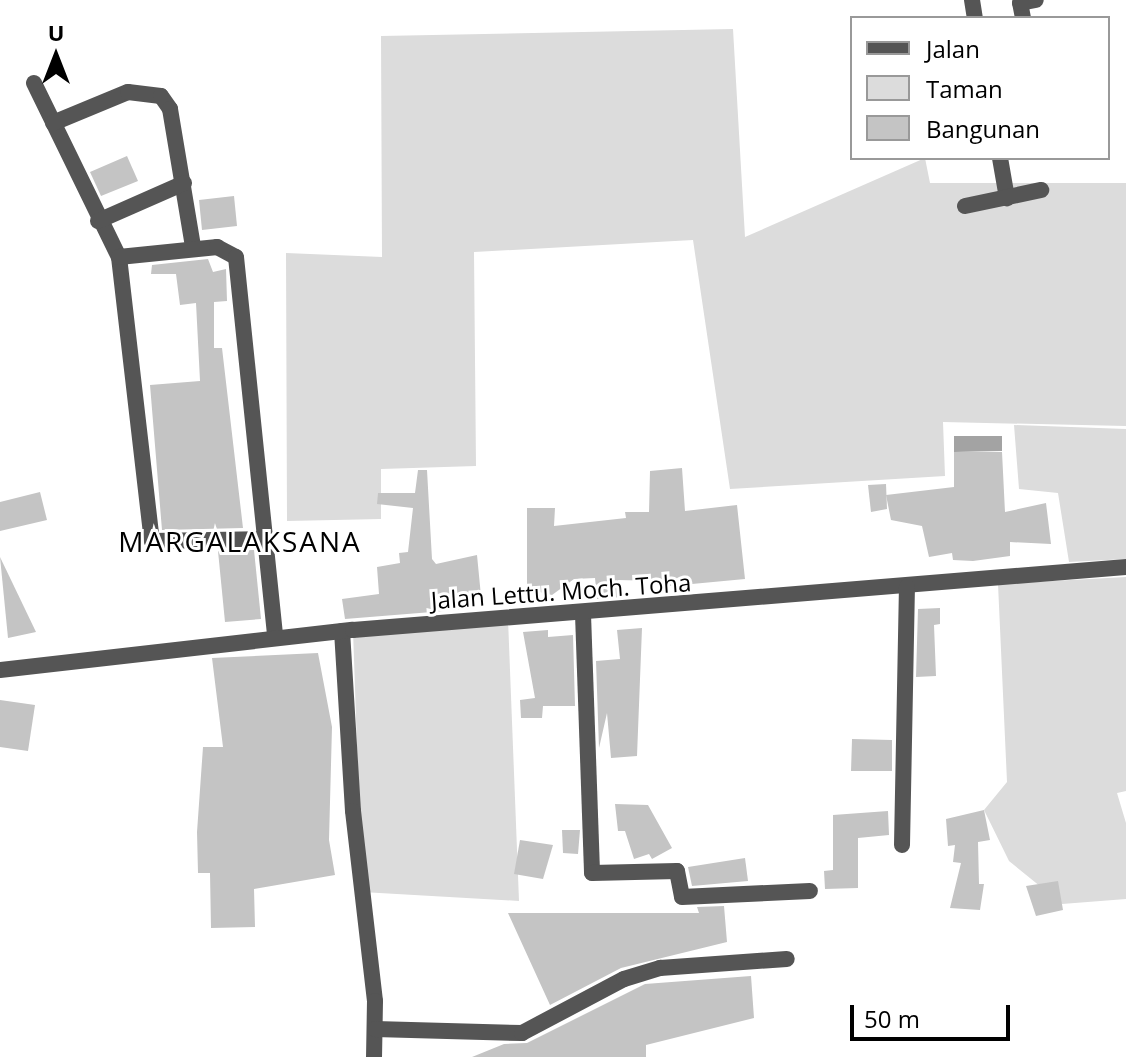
<!DOCTYPE html>
<html>
<head>
<meta charset="utf-8">
<style>
	body { margin:0 }
	#map { position:relative; width:1126px; height:1057px; overflow:hidden; background:#fff; font-family:"Open Sans",sans-serif }
	div>[style] { position:absolute }
	.green>* { inset:0; background:#dcdcdc }
	.water>* { inset:0; background:#a3a3a3 }
	.building>* { inset:0; background:#c4c4c4 }
	.street>* { height:16px; margin:-8px; padding:0 8px; transform-origin:8px; border-radius:8px; background:#555 }
	span { translate:-50% -50%; white-space:nowrap; text-align:center; line-height:1.15; -webkit-text-stroke:6px #fff; paint-order:stroke }
	.street-label { font-size:24px; color:#000 }
	.quarter-label { font-size:28px; color:#000; letter-spacing:2px }
	.legend { position:absolute; left:850px; top:16px; width:260px; height:144px; box-sizing:border-box; background:#fff; border:2px solid #999; margin:0; padding:10px 14px; list-style:none; font-size:24px; color:#000 }
	.legend li { display:flex; align-items:center; gap:16px; height:40px }
	.legend b { width:40px; border:2px solid #999 }
	.north { position:absolute; left:16px; top:16px; width:80px; height:80px; -webkit-text-stroke:6px #fff; paint-order:stroke; rotate:0deg; font-size:22px; font-weight:700; line-height:32px; text-align:center; color:#000 }
	.north::after { content:''; display:block; margin:auto; width:28px; height:36px; background:#000; clip-path:polygon(50% 0,100% 100%,50% 72%,0 100%) }
	.scale { position:absolute; left:850px; top:1005px; width:160px; height:36px; box-sizing:border-box; border:4px solid #000; border-top:0; padding-left:10px; font-size:24px; line-height:28px; white-space:nowrap; color:#000; -webkit-text-stroke:6px #fff; paint-order:stroke }
</style>
</head>
<body>
<div id="map">
	<div class="green">
		<div style="clip-path:polygon(733px 29px,745px 237px,925px 158px,930px 183px,1126px 183px,1126px 426px,943px 422px,945px 476px,730px 489px,693px 240px,474px 252px,476px 466px,381px 469px,381px 519px,287px 521px,286px 253px,382px 257px,381px 36px)"></div>
		<div style="clip-path:polygon(1014px 425px,1126px 429px,1126px 559px,1069px 562px,1058px 493px,1019px 489px)"></div>
		<div style="clip-path:polygon(1126px 577px,1126px 791px,1117px 793px,1126px 823px,1126px 899px,1062px 904px,1009px 861px,984px 810px,1007px 782px,998px 584px)"></div>
		<div style="clip-path:polygon(508px 619px,519px 901px,362px 892px,353px 630px)"></div>
	</div>
	<div class="water">
		<div style="clip-path:polygon(954px 436px,1002px 436px,1002px 451px,954px 452px)"></div>
	</div>
	<div class="building">
		<div style="clip-path:polygon(127px 156px,138px 181px,101px 196px,90px 172px)"></div>
		<div style="clip-path:polygon(234px 196px,237px 226px,202px 230px,199px 200px)"></div>
		<div style="clip-path:polygon(208px 259px,213px 272px,226px 269px,227px 301px,214px 302px,214px 348px,222px 348px,243px 528px,162px 530px,150px 385px,200px 381px,196px 303px,180px 305px,176px 274px,151px 274px,152px 265px)"></div>
		<div style="clip-path:polygon(954px 452px,1002px 452px,1005px 512px,1046px 503px,1051px 544px,1010px 542px,1010px 556px,973px 561px,953px 560px,952px 553px,929px 557px,922px 526px,891px 520px,886px 495px,954px 487px)"></div>
		<div style="clip-path:polygon(682px 468px,685px 511px,737px 505px,745px 579px,660px 587px,659px 581px,618px 580px,622px 597px,597px 599px,595px 578px,574px 579px,552px 595px,527px 589px,527px 508px,555px 508px,554px 526px,626px 518px,625px 512px,649px 512px,650px 471px)"></div>
		<div style="clip-path:polygon(418px 470px,427px 470px,432px 559px,436px 564px,477px 555px,481px 596px,468px 598px,469px 609px,345px 619px,342px 599px,379px 594px,377px 567px,400px 563px,399px 553px,408px 552px,413px 508px,377px 504px,378px 493px,415px 493px)"></div>
		<div style="clip-path:polygon(886px 484px,887px 509px,871px 512px,868px 485px)"></div>
		<div style="clip-path:polygon(40px 492px,47px 520px,0 531px,0 502px)"></div>
		<div style="clip-path:polygon(254px 550px,261px 619px,225px 622px,218px 551px)"></div>
		<div style="clip-path:polygon(0 557px,36px 632px,8px 638px)"></div>
		<div style="clip-path:polygon(940px 608px,940px 624px,934px 625px,936px 676px,916px 677px,918px 609px)"></div>
		<div style="clip-path:polygon(642px 628px,637px 756px,611px 758px,607px 713px,599px 748px,596px 661px,620px 659px,617px 630px)"></div>
		<div style="clip-path:polygon(548px 630px,548px 637px,573px 635px,575px 706px,543px 706px,542px 718px,521px 718px,520px 700px,535px 698px,523px 632px)"></div>
		<div style="clip-path:polygon(318px 653px,332px 727px,329px 840px,335px 875px,254px 889px,255px 927px,211px 928px,210px 873px,198px 873px,197px 832px,203px 747px,223px 747px,212px 658px)"></div>
		<div style="clip-path:polygon(0 700px,35px 705px,28px 751px,0 747px)"></div>
		<div style="clip-path:polygon(852px 739px,892px 740px,892px 771px,851px 771px)"></div>
		<div style="clip-path:polygon(615px 804px,648px 805px,672px 848px,652px 859px,649px 854px,634px 859px,625px 831px,618px 831px)"></div>
		<div style="clip-path:polygon(984px 810px,990px 840px,978px 842px,979px 884px,984px 884px,980px 910px,950px 908px,961px 863px,953px 862px,955px 845px,948px 846px,946px 819px)"></div>
		<div style="clip-path:polygon(888px 811px,889px 835px,858px 838px,858px 888px,825px 889px,824px 871px,833px 870px,833px 815px)"></div>
		<div style="clip-path:polygon(562px 830px,580px 830px,578px 854px,563px 853px)"></div>
		<div style="clip-path:polygon(520px 840px,553px 845px,543px 879px,514px 874px)"></div>
		<div style="clip-path:polygon(745px 858px,748px 881px,692px 886px,688px 867px)"></div>
		<div style="clip-path:polygon(1058px 881px,1063px 910px,1036px 916px,1026px 886px)"></div>
		<div style="clip-path:polygon(724px 906px,727px 942px,621px 968px,550px 1005px,508px 913px,699px 913px,697px 907px)"></div>
		<div style="clip-path:polygon(751px 976px,754px 1018px,646px 1045px,646px 1057px,472px 1057px,504px 1044px,527px 1043px,645px 984px)"></div>
	</div>
	<div class="street">
		<div style="left:972px;top:0;width:18px;rotate:81deg"></div>
		<div style="left:1023px;top:18px;width:15px;rotate:-101deg"></div>
		<div style="left:1020px;top:3px;width:16px;rotate:-11deg"></div>
		<div style="left:34px;top:83px;width:194px;rotate:64deg"></div>
		<div style="left:119px;top:257px;width:286px;rotate:83.4deg"></div>
		<div style="left:152px;top:541px;width:113px;rotate:-1deg"></div>
		<div style="left:53px;top:123px;width:81px;rotate:-22.5deg"></div>
		<div style="left:128px;top:92px;width:33px;rotate:7deg"></div>
		<div style="left:161px;top:96px;width:16px;rotate:55deg"></div>
		<div style="left:170px;top:109px;width:140px;rotate:80.5deg"></div>
		<div style="left:1000px;top:158px;width:41px;rotate:80.1deg"></div>
		<div style="left:965px;top:206px;width:78px;rotate:-11.9deg"></div>
		<div style="left:98px;top:221px;width:94px;rotate:-23.8deg"></div>
		<div style="left:119px;top:257px;width:99px;rotate:-5.8deg"></div>
		<div style="left:217px;top:247px;width:21px;rotate:28deg"></div>
		<div style="left:236px;top:257px;width:382px;rotate:84.1deg"></div>
		<div style="left:583px;top:614px;width:259px;rotate:88deg"></div>
		<div style="left:592px;top:873px;width:85px;rotate:-1.3deg"></div>
		<div style="left:677px;top:871px;width:26px;rotate:79deg"></div>
		<div style="left:682px;top:897px;width:128px;rotate:-2.7deg"></div>
		<div style="left:342px;top:631px;width:180px;rotate:86.5deg"></div>
		<div style="left:353px;top:811px;width:191px;rotate:83.4deg"></div>
		<div style="left:375px;top:1001px;width:56px;rotate:91deg"></div>
		<div style="left:0;top:670px;width:355px;rotate:-6.5deg"></div>
		<div style="left:353px;top:630px;width:776px;rotate:-4.66deg"></div>
		<div style="left:902px;top:845px;width:258px;rotate:-88.9deg"></div>
		<div style="left:375px;top:1029px;width:147px;rotate:1.6deg"></div>
		<div style="left:522px;top:1033px;width:115px;rotate:-27.9deg"></div>
		<div style="left:624px;top:979px;width:38px;rotate:-17deg"></div>
		<div style="left:660px;top:968px;width:127px;rotate:-4.1deg"></div>
	</div>
	<div class="street-label">
		<span style="left:561px;top:591px;rotate:-4deg">Jalan Lettu. Moch. Toha</span>
	</div>
	<div class="quarter-label">
		<span style="left:240px;top:541px">MARGALAKSANA</span>
	</div>
	<ul class="legend">
	<li><b style="height:10px;background:#555"></b>Jalan</li>
	<li><b style="height:22px;background:#dcdcdc"></b>Taman</li>
	<li><b style="height:22px;background:#c4c4c4"></b>Bangunan</li>
	</ul>
	<div class="north">U</div>
	<div class="scale">50 m</div>
</div>
</body>
</html>
